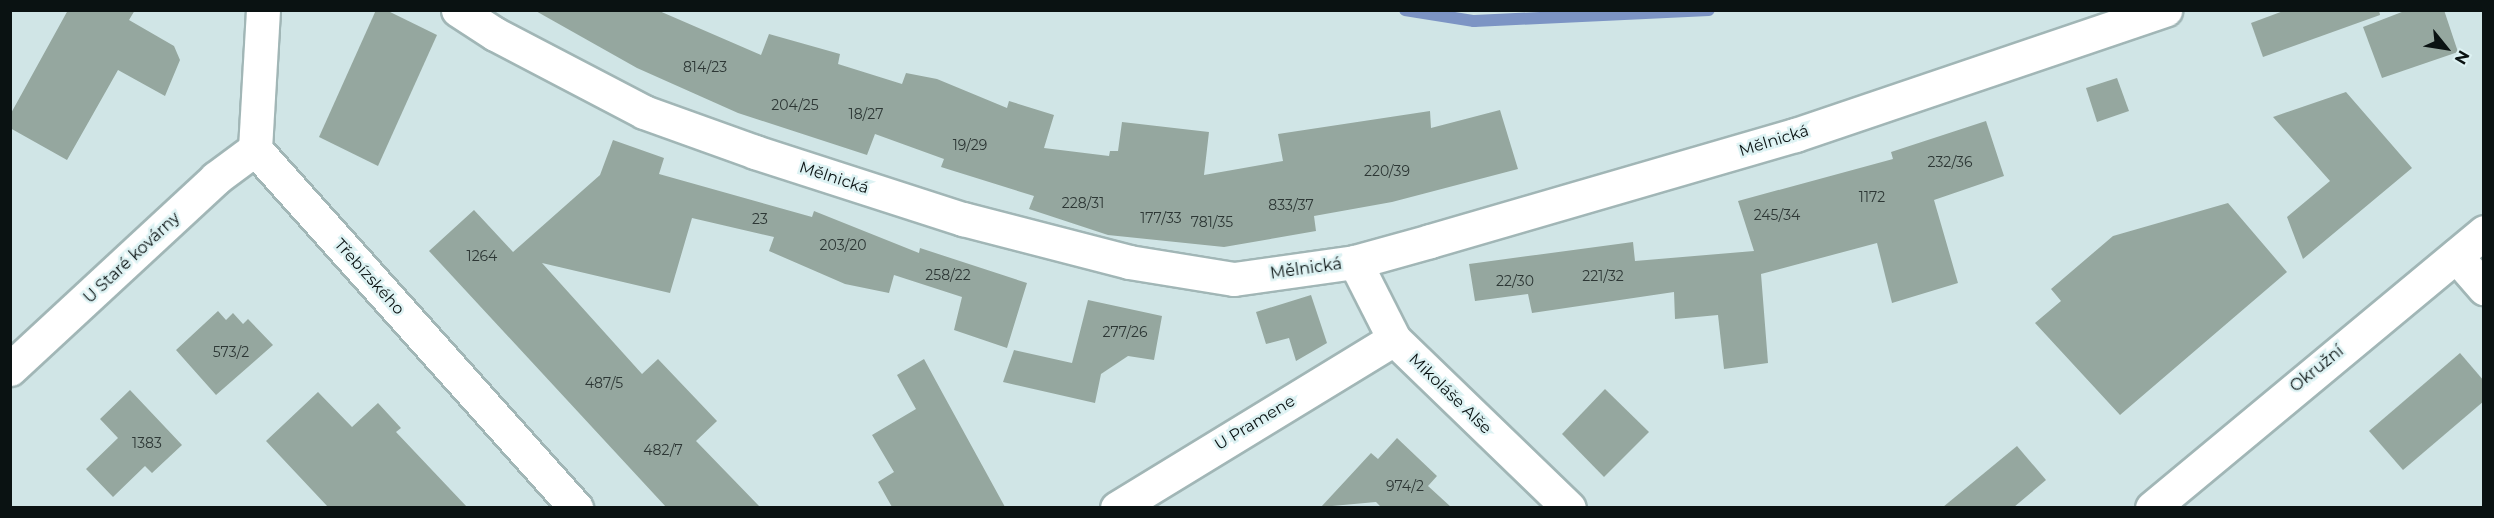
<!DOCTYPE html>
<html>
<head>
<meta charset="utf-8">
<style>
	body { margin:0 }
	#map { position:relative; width:2494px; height:518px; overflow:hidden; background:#d0e5e6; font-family:Montserrat,sans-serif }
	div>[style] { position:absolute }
	.stream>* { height:12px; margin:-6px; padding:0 6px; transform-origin:6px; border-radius:6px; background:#7c94c4 }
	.building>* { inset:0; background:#95a79f }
	.roads { filter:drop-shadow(2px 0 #a1b6b6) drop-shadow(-2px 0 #a1b6b6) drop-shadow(0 2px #a1b6b6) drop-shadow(0 -2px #a1b6b6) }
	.minor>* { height:33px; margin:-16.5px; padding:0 16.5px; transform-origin:16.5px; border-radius:16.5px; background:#fff }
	span { translate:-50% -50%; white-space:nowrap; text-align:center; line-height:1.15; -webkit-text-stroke:5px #ddf2f3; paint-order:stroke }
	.number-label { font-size:14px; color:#2d3735 }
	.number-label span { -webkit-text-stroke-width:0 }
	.street-label { font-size:16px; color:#0a1212 }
	.frame { position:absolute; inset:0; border:12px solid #0a1212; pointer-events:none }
	.north { position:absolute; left:2416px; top:18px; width:60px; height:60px; -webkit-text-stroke:4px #ddf2f3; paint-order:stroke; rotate:120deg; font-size:16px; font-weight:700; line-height:24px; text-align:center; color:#0a1212 }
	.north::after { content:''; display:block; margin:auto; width:21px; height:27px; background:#0a1212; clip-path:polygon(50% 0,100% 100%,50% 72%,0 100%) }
</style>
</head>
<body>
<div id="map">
	<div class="stream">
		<div style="left:1405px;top:10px;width:70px;rotate:9.1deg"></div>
		<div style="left:1474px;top:21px;width:235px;rotate:-2.7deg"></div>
	</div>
	<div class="building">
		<div style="clip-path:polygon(68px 10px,135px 10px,129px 20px,174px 46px,180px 60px,165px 96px,118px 70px,67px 160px,10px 128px,10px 115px)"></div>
		<div style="clip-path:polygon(376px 10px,386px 10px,437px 35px,378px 166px,319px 137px)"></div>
		<div style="clip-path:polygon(534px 10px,657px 10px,761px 55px,769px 34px,840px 54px,838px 64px,902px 84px,906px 73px,937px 79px,1007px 108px,1009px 101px,1054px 115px,1044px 148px,1109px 156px,1110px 151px,1118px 151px,1122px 122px,1209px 132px,1204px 175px,1283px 161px,1278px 134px,1430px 111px,1431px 128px,1500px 110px,1518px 169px,1392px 202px,1314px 216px,1316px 231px,1224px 247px,1108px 235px,1029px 209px,1034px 196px,941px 167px,944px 159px,875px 134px,867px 155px,738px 113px,637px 68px)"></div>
		<div style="clip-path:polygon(2286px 10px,2379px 10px,2380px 15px,2263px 57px,2251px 23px)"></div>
		<div style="clip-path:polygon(2407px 10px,2444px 10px,2458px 52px,2382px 78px,2363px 27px)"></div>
		<div style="clip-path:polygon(2117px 78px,2129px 111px,2097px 122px,2086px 88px)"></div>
		<div style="clip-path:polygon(2346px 92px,2412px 168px,2303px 259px,2287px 217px,2330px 181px,2273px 117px)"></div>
		<div style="clip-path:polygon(1986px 121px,2004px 176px,1934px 200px,1958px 283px,1892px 303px,1877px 243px,1761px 274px,1768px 363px,1724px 369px,1718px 315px,1675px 319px,1674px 292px,1532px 313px,1528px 294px,1475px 301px,1469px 264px,1633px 242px,1635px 261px,1754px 251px,1738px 201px,1893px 159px,1891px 152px)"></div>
		<div style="clip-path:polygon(613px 140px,664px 158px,659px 174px,812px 217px,814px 211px,919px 253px,920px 248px,1027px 283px,1007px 348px,954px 330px,962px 297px,894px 275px,889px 293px,845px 284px,769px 251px,774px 237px,692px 218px,670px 293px,542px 263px,642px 374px,658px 359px,717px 421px,696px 441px,760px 507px,666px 507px,429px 251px,474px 210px,513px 252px,600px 175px)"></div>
		<div style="clip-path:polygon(2228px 203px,2287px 272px,2120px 415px,2035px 323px,2061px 301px,2051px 289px,2113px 236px)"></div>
		<div style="clip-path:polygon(1311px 295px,1327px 343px,1296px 361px,1289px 338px,1266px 344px,1256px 312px)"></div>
		<div style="clip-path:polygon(1088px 300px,1162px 316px,1154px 360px,1128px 356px,1101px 374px,1095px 403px,1003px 382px,1014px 350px,1072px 363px)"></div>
		<div style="clip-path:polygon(218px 311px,226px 320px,233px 313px,243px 324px,248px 319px,273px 345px,216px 395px,176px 350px)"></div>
		<div style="clip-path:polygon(2460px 353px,2484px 381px,2484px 401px,2403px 470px,2369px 431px)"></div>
		<div style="clip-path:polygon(924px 359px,943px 394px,1005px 507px,892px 507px,878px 482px,894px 472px,872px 435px,916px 409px,897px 375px)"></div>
		<div style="clip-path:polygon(1605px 389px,1649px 432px,1604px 477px,1562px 434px)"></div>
		<div style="clip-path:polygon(130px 390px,182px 445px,152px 473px,145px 466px,113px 497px,86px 469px,118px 438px,100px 419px)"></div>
		<div style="clip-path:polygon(318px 392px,352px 427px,378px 403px,401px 428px,396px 432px,467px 507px,328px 507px,266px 441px)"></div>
		<div style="clip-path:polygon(1397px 438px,1437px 476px,1428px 486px,1451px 507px,1381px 507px,1376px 502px,1321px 507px,1371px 453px,1378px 459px)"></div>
		<div style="clip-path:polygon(2017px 446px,2046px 480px,2014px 507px,1943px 507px)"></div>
	</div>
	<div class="roads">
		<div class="minor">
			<div style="left:263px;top:10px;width:139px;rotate:93.3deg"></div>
			<div style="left:255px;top:149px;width:482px;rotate:48.2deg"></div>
			<div style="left:458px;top:10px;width:44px;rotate:33deg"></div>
			<div style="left:495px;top:34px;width:168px;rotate:27.6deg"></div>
			<div style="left:644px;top:112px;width:118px;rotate:19.8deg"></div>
			<div style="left:755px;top:152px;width:219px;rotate:17.9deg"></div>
			<div style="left:963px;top:219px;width:171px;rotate:14.5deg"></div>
			<div style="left:1129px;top:262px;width:106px;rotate:9.2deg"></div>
			<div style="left:1234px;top:279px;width:122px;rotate:-8deg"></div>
			<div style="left:1355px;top:262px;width:78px;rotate:-15.6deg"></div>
			<div style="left:1430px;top:241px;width:380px;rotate:-16.2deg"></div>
			<div style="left:1795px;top:135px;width:391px;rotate:-18.7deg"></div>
			<div style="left:2456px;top:256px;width:43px;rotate:48.8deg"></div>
			<div style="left:1355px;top:262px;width:86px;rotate:63.1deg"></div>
			<div style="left:1394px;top:339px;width:243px;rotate:44deg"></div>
			<div style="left:10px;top:369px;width:281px;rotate:-42.8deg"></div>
			<div style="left:216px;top:178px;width:49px;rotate:-36.6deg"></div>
			<div style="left:1117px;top:508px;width:324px;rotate:-31.4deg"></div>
			<div style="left:2152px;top:508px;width:432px;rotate:-39.7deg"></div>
		</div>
	</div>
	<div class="number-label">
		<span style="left:705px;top:67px">814/23</span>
		<span style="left:795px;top:105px">204/25</span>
		<span style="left:866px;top:114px">18/27</span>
		<span style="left:970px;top:145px">19/29</span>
		<span style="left:1950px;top:162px">232/36</span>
		<span style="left:1387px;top:171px">220/39</span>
		<span style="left:1872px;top:197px">1172</span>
		<span style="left:1083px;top:203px">228/31</span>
		<span style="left:1291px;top:205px">833/37</span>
		<span style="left:1777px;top:215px">245/34</span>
		<span style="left:1161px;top:218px">177/33</span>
		<span style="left:760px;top:219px">23</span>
		<span style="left:1212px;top:222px">781/35</span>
		<span style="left:843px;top:245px">203/20</span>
		<span style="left:482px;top:256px">1264</span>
		<span style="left:948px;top:275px">258/22</span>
		<span style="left:1603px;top:276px">221/32</span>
		<span style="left:1515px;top:281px">22/30</span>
		<span style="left:1125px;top:332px">277/26</span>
		<span style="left:231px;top:352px">573/2</span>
		<span style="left:604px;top:383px">487/5</span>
		<span style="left:147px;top:443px">1383</span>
		<span style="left:663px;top:450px">482/7</span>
		<span style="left:1405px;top:486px">974/2</span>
	</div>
	<div class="street-label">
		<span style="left:1774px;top:141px;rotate:-17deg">Mělnická</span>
		<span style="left:834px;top:178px;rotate:18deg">Mělnická</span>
		<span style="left:132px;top:258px;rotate:-43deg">U Staré kovárny</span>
		<span style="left:1306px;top:269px;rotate:-8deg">Mělnická</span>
		<span style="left:369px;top:277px;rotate:48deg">Třebízského</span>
		<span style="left:2317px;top:369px;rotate:-39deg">Okružní</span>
		<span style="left:1450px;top:394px;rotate:44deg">Mikoláše Alše</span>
		<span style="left:1255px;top:423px;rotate:-31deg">U Pramene</span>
	</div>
	<div class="frame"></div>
	<div class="north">N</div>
</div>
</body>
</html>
